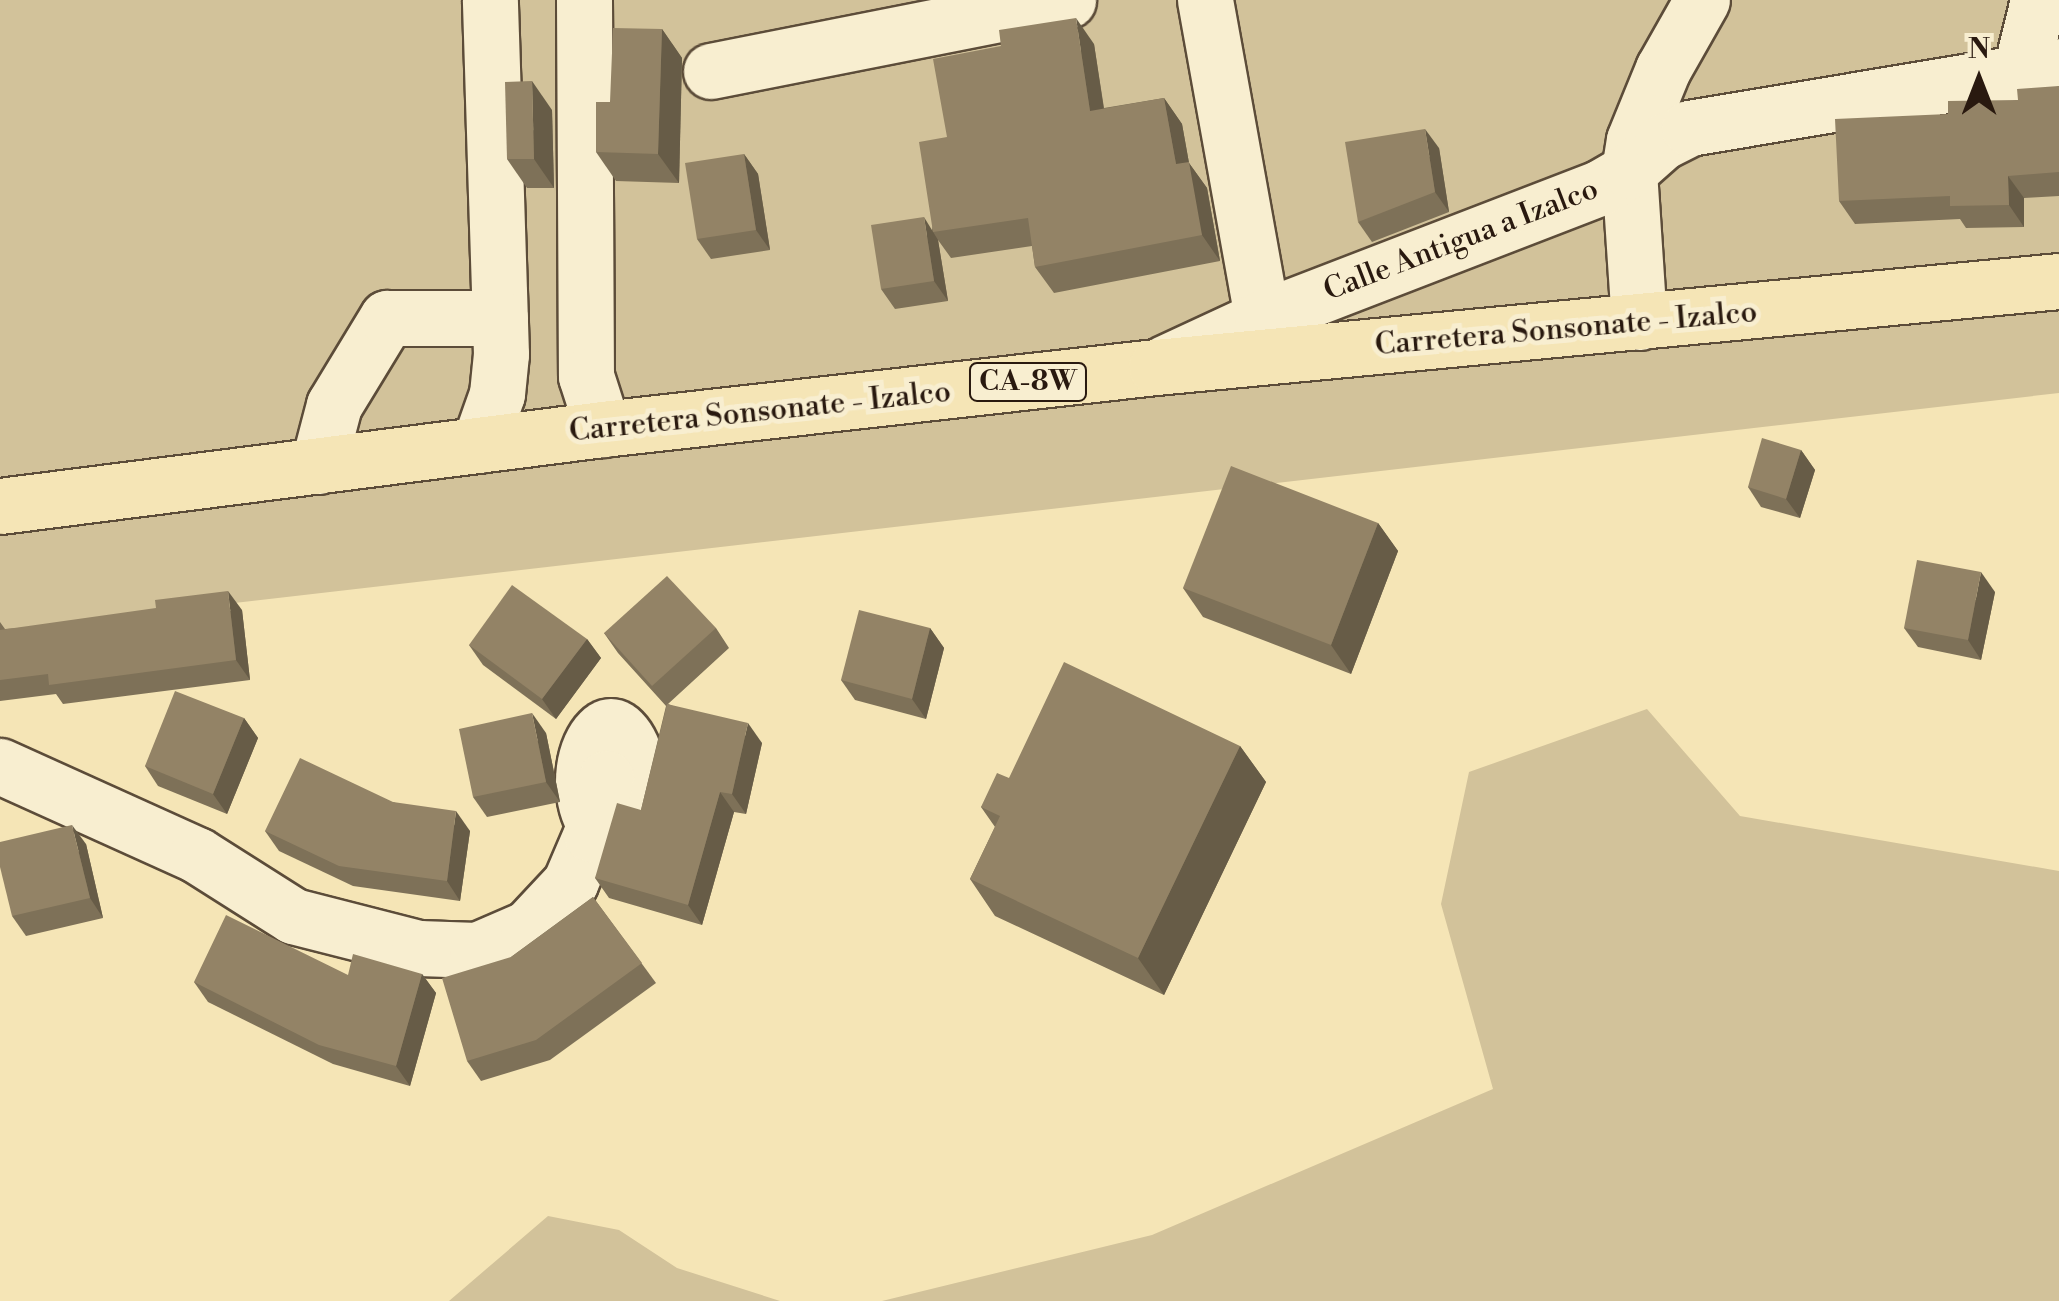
<!DOCTYPE html>
<html>
<head>
<meta charset="utf-8">
<style>
	body { margin:0 }
	#map { position:relative; width:2059px; height:1301px; overflow:hidden; background:#f5e5b6; font-family:"Libre Bodoni",serif }
	div>[style] { position:absolute }
	.green>* { inset:0; background:#d2c29a }
	.roads { filter:drop-shadow(2px 0 #5c4c39) drop-shadow(-2px 0 #5c4c39) drop-shadow(0 2px #5c4c39) drop-shadow(0 -2px #5c4c39) }
	.minor>* { height:55px; margin:-27.5px; padding:0 27.5px; transform-origin:27.5px; border-radius:27.5px; background:#f8eed0 }
	.minor>.ring { margin:-27.5px; padding:0; box-sizing:content-box; background:none; border:55px solid #f8eed0; border-radius:50% }
	.major>* { height:55px; margin:-27.5px; padding:0 27.5px; transform-origin:27.5px; border-radius:27.5px; background:#f5e5b6 }
	.wall>* { inset:0; background:#7e7158 }
	.shaded-wall>* { inset:0; background:#675c47 }
	.building>* { inset:0; background:#938366 }
	span { translate:-50% -50%; white-space:nowrap; text-align:center; line-height:1.15; -webkit-text-stroke:10px #f8eed0; paint-order:stroke }
	.shield-label span { padding:2px 8px; background:#f8eed0; border:2px solid; border-radius:8px; -webkit-text-stroke-width:0 }
	.shield-label { font-size:28px; color:#29190f; font-weight:700 }
	.street-label { font-size:30px; color:#29190f }
	.north { position:absolute; left:1929px; top:30px; width:100px; height:100px; -webkit-text-stroke:8px #f8eed0; paint-order:stroke; rotate:0deg; font-size:28px; font-weight:700; line-height:40px; text-align:center; color:#29190f }
	.north::after { content:''; display:block; margin:auto; width:35px; height:45px; background:#29190f; clip-path:polygon(50% 0,100% 100%,50% 72%,0 100%) }
</style>
</head>
<body>
<div id="map">
	<div class="green">
		<div style="clip-path:polygon(0 0,2059px 0,2059px 393px,0 630px)"></div>
		<div style="clip-path:polygon(1647px 709px,1740px 816px,2059px 871px,2059px 1301px,882px 1301px,1152px 1235px,1493px 1089px,1441px 904px,1469px 772px)"></div>
		<div style="clip-path:polygon(548px 1216px,619px 1230px,677px 1268px,780px 1301px,449px 1301px)"></div>
	</div>
	<div class="roads">
		<div class="minor">
			<div style="left:584px;top:0;width:376px;rotate:89.7deg"></div>
			<div style="left:586px;top:376px;width:56px;rotate:72.2deg"></div>
			<div style="left:1205px;top:0;width:323px;rotate:79.8deg"></div>
			<div style="left:711px;top:71px;width:364px;rotate:-11.2deg"></div>
			<div style="left:2020px;top:74px;width:76px;rotate:-76.3deg"></div>
			<div style="left:1639px;top:322px;width:151px;rotate:-93.8deg"></div>
			<div style="left:1629px;top:171px;width:31px;rotate:-81deg"></div>
			<div style="left:1634px;top:140px;width:77px;rotate:-67.8deg"></div>
			<div style="left:1663px;top:69px;width:79px;rotate:-60.5deg"></div>
			<div style="left:1165px;top:363px;width:107px;rotate:-24.9deg"></div>
			<div style="left:1262px;top:318px;width:363px;rotate:-21.1deg"></div>
			<div style="left:1601px;top:187px;width:32px;rotate:-30deg"></div>
			<div style="left:1629px;top:171px;width:44px;rotate:-41.3deg"></div>
			<div style="left:1662px;top:142px;width:30px;rotate:-27deg"></div>
			<div style="left:1689px;top:128px;width:375px;rotate:-9.5deg"></div>
			<div style="left:479px;top:445px;width:54px;rotate:-70.6deg"></div>
			<div style="left:497px;top:394px;width:40px;rotate:-84.3deg"></div>
			<div style="left:501px;top:354px;width:354px;rotate:-91.8deg"></div>
			<div style="left:318px;top:466px;width:63px;rotate:-75.3deg"></div>
			<div style="left:334px;top:405px;width:102px;rotate:-58.7deg"></div>
			<div style="left:387px;top:318px;width:113px"></div>
			<div class="ring" style="left:583px;top:726px;width:-3px;height:-3px"></div>
			<div style="left:0;top:766px;width:216px;rotate:24.3deg"></div>
			<div style="left:197px;top:855px;width:114px;rotate:32.4deg"></div>
			<div style="left:293px;top:916px;width:130px;rotate:14.3deg"></div>
			<div style="left:419px;top:948px;width:58px;rotate:2deg"></div>
			<div style="left:477px;top:950px;width:56px;rotate:-23.3deg"></div>
			<div style="left:528px;top:928px;width:62px;rotate:-47deg"></div>
			<div style="left:570px;top:883px;width:53px;rotate:-66.8deg"></div>
			<div style="left:591px;top:834px;width:58px;rotate:-75deg"></div>
		</div>
		<div class="major">
			<div style="left:0;top:506px;width:608px;rotate:-7.28deg"></div>
			<div style="left:603px;top:429px;width:556px;rotate:-6.4deg"></div>
			<div style="left:1156px;top:367px;width:907px;rotate:-5.44deg"></div>
		</div>
	</div>
	<div class="wall">
		<div style="clip-path:polygon(662px 29px,682px 58px,679px 183px,616px 181px,596px 152px,610px 102px)"></div>
		<div style="clip-path:polygon(1094px 44px,1104px 108px,1164px 98px,1182px 124px,1189px 163px,1207px 188px,1220px 261px,1054px 293px,1035px 267px,1032px 246px,951px 258px,938px 240px,948px 301px,895px 309px,881px 289px,932px 230px,947px 137px)"></div>
		<div style="clip-path:polygon(2059px 86px,2059px 196px,2024px 198px,2024px 227px,1966px 228px,1960px 219px,1855px 224px,1839px 201px,1948px 114px,2018px 100px)"></div>
		<div style="clip-path:polygon(552px 110px,554px 188px,527px 188px,507px 159px)"></div>
		<div style="clip-path:polygon(1439px 148px,1449px 212px,1372px 242px,1358px 222px)"></div>
		<div style="clip-path:polygon(744px 154px,758px 174px,770px 250px,711px 259px,697px 239px)"></div>
		<div style="clip-path:polygon(1801px 450px,1815px 470px,1800px 518px,1761px 507px,1748px 487px)"></div>
		<div style="clip-path:polygon(1378px 523px,1398px 551px,1351px 674px,1203px 617px,1183px 588px)"></div>
		<div style="clip-path:polygon(1995px 592px,1981px 660px,1918px 647px,1904px 628px)"></div>
		<div style="clip-path:polygon(242px 610px,250px 680px,63px 704px,56px 694px,0 701px,0 622px,5px 629px)"></div>
		<div style="clip-path:polygon(716px 628px,729px 648px,668px 704px,762px 743px,746px 814px,734px 812px,702px 925px,609px 898px,595px 878px,641px 810px,666px 706px,618px 653px,604px 633px)"></div>
		<div style="clip-path:polygon(930px 628px,944px 648px,926px 719px,855px 700px,841px 680px)"></div>
		<div style="clip-path:polygon(587px 639px,601px 658px,556px 719px,483px 665px,469px 645px)"></div>
		<div style="clip-path:polygon(244px 718px,258px 738px,227px 814px,158px 786px,145px 766px)"></div>
		<div style="clip-path:polygon(546px 733px,560px 802px,487px 817px,473px 797px)"></div>
		<div style="clip-path:polygon(1240px 746px,1266px 782px,1164px 995px,995px 916px,970px 879px,995px 827px,981px 807px,1009px 778px)"></div>
		<div style="clip-path:polygon(393px 802px,470px 831px,460px 901px,353px 886px,279px 851px,265px 831px)"></div>
		<div style="clip-path:polygon(86px 844px,103px 918px,26px 936px,12px 916px)"></div>
		<div style="clip-path:polygon(593px 897px,656px 983px,550px 1060px,481px 1081px,467px 1061px,511px 957px)"></div>
		<div style="clip-path:polygon(422px 974px,436px 993px,410px 1086px,333px 1064px,208px 1002px,194px 982px,348px 975px)"></div>
	</div>
	<div class="shaded-wall">
		<div style="clip-path:polygon(1076px 18px,1094px 44px,1108px 137px,1090px 111px)"></div>
		<div style="clip-path:polygon(662px 29px,682px 58px,679px 183px,658px 154px)"></div>
		<div style="clip-path:polygon(532px 81px,552px 110px,554px 188px,534px 159px)"></div>
		<div style="clip-path:polygon(1164px 98px,1182px 124px,1189px 163px,1207px 188px,1220px 261px,1202px 235px,1176px 164px)"></div>
		<div style="clip-path:polygon(1425px 129px,1439px 148px,1449px 212px,1435px 192px)"></div>
		<div style="clip-path:polygon(744px 154px,758px 174px,770px 250px,756px 230px)"></div>
		<div style="clip-path:polygon(2008px 176px,2024px 198px,2024px 227px,2009px 205px)"></div>
		<div style="clip-path:polygon(924px 217px,938px 240px,948px 301px,934px 281px)"></div>
		<div style="clip-path:polygon(1801px 450px,1815px 470px,1800px 518px,1786px 499px)"></div>
		<div style="clip-path:polygon(1378px 523px,1398px 551px,1351px 674px,1331px 645px)"></div>
		<div style="clip-path:polygon(1981px 572px,1995px 592px,1981px 660px,1968px 640px)"></div>
		<div style="clip-path:polygon(228px 591px,242px 610px,250px 680px,236px 660px)"></div>
		<div style="clip-path:polygon(930px 628px,944px 648px,926px 719px,912px 699px)"></div>
		<div style="clip-path:polygon(587px 639px,601px 658px,556px 719px,542px 699px)"></div>
		<div style="clip-path:polygon(532px 713px,546px 733px,560px 802px,546px 782px)"></div>
		<div style="clip-path:polygon(244px 718px,258px 738px,227px 814px,213px 794px)"></div>
		<div style="clip-path:polygon(748px 723px,762px 743px,746px 814px,732px 794px)"></div>
		<div style="clip-path:polygon(1240px 746px,1266px 782px,1164px 995px,1138px 958px)"></div>
		<div style="clip-path:polygon(720px 792px,734px 812px,702px 925px,688px 905px)"></div>
		<div style="clip-path:polygon(456px 811px,470px 831px,460px 901px,447px 881px)"></div>
		<div style="clip-path:polygon(72px 825px,86px 844px,103px 918px,90px 898px)"></div>
		<div style="clip-path:polygon(422px 974px,436px 993px,410px 1086px,396px 1066px)"></div>
	</div>
	<div class="building">
		<div style="clip-path:polygon(1076px 18px,1090px 111px,1164px 98px,1176px 164px,1189px 162px,1202px 235px,1035px 267px,1028px 218px,933px 232px,919px 142px,947px 137px,933px 59px,1001px 46px,999px 30px)"></div>
		<div style="clip-path:polygon(613px 28px,662px 29px,658px 154px,596px 152px,596px 102px,610px 102px)"></div>
		<div style="clip-path:polygon(532px 81px,534px 159px,507px 159px,505px 82px)"></div>
		<div style="clip-path:polygon(2059px 86px,2059px 172px,2008px 176px,2009px 205px,1950px 206px,1950px 196px,1839px 201px,1835px 119px,1948px 114px,1948px 101px,2018px 100px,2017px 89px)"></div>
		<div style="clip-path:polygon(1425px 129px,1435px 192px,1358px 222px,1345px 142px)"></div>
		<div style="clip-path:polygon(744px 154px,756px 230px,697px 239px,685px 163px)"></div>
		<div style="clip-path:polygon(924px 217px,934px 281px,881px 289px,871px 225px)"></div>
		<div style="clip-path:polygon(1762px 438px,1801px 450px,1786px 499px,1748px 487px)"></div>
		<div style="clip-path:polygon(1231px 466px,1378px 523px,1331px 645px,1183px 588px)"></div>
		<div style="clip-path:polygon(1917px 560px,1981px 572px,1968px 640px,1904px 628px)"></div>
		<div style="clip-path:polygon(667px 576px,716px 628px,652px 686px,604px 633px)"></div>
		<div style="clip-path:polygon(512px 585px,587px 639px,542px 699px,469px 645px)"></div>
		<div style="clip-path:polygon(228px 591px,236px 660px,49px 685px,48px 674px,0 680px,0 630px,156px 608px,155px 600px)"></div>
		<div style="clip-path:polygon(859px 610px,930px 628px,912px 699px,841px 680px)"></div>
		<div style="clip-path:polygon(1064px 662px,1240px 746px,1138px 958px,970px 879px,1000px 816px,981px 807px,997px 773px,1009px 778px)"></div>
		<div style="clip-path:polygon(175px 691px,244px 718px,213px 794px,145px 766px)"></div>
		<div style="clip-path:polygon(667px 704px,748px 723px,732px 794px,720px 792px,688px 905px,595px 878px,617px 803px,641px 810px)"></div>
		<div style="clip-path:polygon(532px 713px,546px 782px,473px 797px,459px 729px)"></div>
		<div style="clip-path:polygon(300px 758px,393px 802px,456px 811px,447px 881px,339px 866px,265px 831px)"></div>
		<div style="clip-path:polygon(72px 825px,90px 898px,12px 916px,0 867px,0 842px)"></div>
		<div style="clip-path:polygon(593px 897px,642px 963px,536px 1040px,467px 1061px,442px 978px,511px 957px)"></div>
		<div style="clip-path:polygon(226px 915px,348px 975px,353px 954px,422px 974px,396px 1066px,319px 1045px,194px 982px)"></div>
	</div>
	<div class="shield-label">
		<span style="left:1028px;top:382px">CA-8W</span>
	</div>
	<div class="street-label">
		<span style="left:1461px;top:240px;rotate:-21deg">Calle Antigua a Izalco</span>
		<span style="left:1566px;top:329px;rotate:-5deg">Carretera Sonsonate - Izalco</span>
		<span style="left:760px;top:412px;rotate:-6deg">Carretera Sonsonate - Izalco</span>
	</div>
	<div class="north">N</div>
</div>
</body>
</html>
